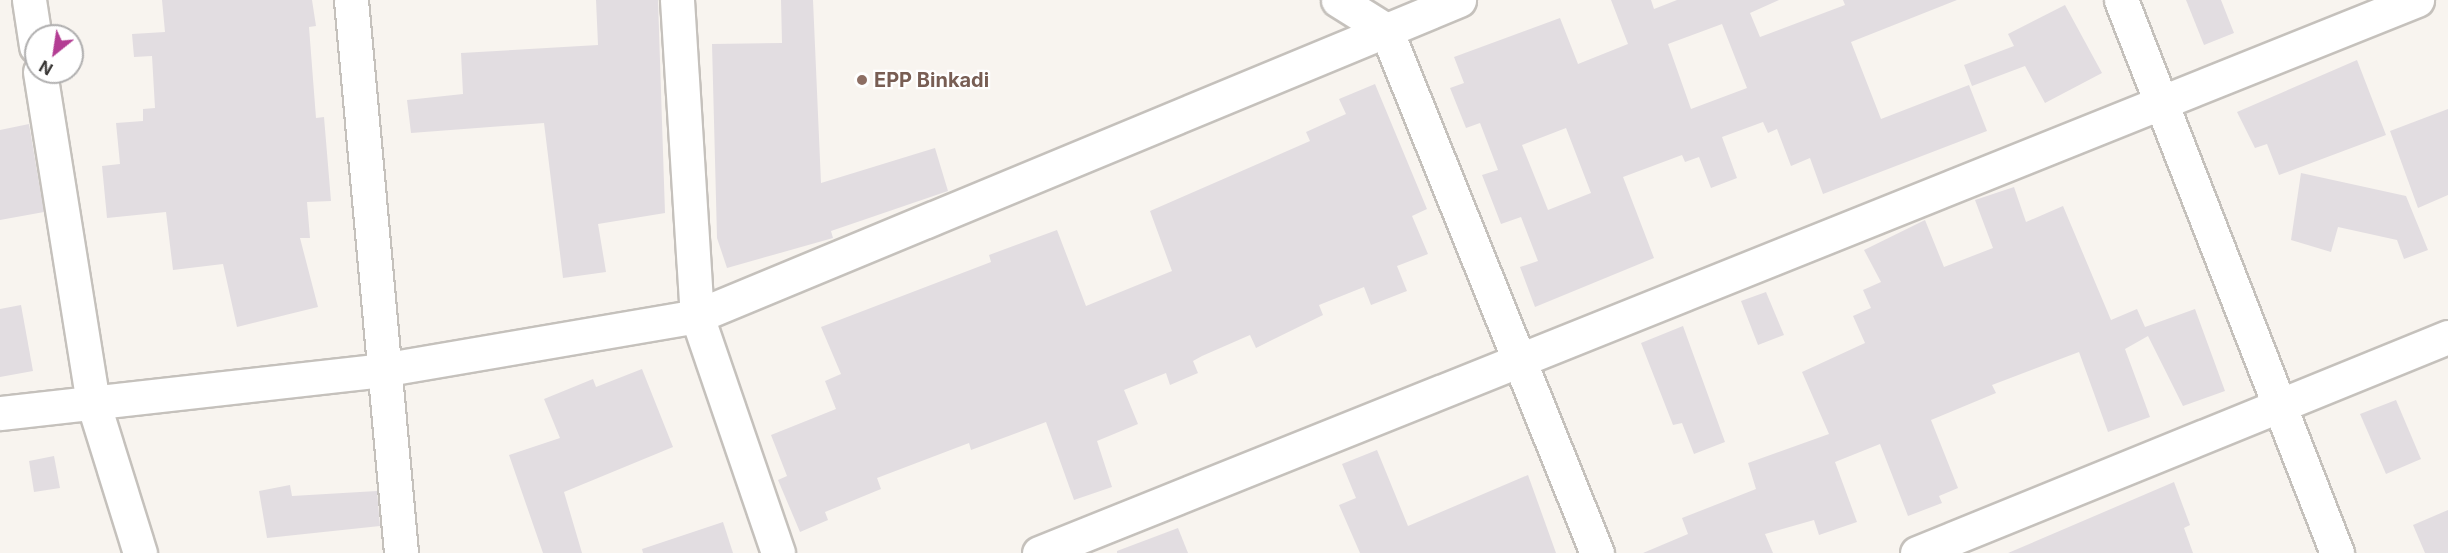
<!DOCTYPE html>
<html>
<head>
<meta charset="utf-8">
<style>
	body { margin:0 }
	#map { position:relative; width:2448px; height:553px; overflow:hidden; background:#f8f4ef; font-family:Inter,sans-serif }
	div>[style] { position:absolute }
	.building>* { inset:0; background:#e2dde1 }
	.roads { filter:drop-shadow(2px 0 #c5c1bc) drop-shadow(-2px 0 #c5c1bc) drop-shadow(0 2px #c5c1bc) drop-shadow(0 -2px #c5c1bc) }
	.minor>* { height:33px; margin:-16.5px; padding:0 16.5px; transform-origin:16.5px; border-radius:16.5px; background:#fff }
	.dots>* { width:16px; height:16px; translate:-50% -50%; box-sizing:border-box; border:3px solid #fff; border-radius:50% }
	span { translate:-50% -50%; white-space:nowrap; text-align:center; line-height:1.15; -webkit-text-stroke:4.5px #fff; paint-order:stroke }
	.education-label { font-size:20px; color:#785e54; font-weight:700 }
	.left { translate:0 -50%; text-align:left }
	.north { position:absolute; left:24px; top:24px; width:60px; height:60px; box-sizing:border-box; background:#fff; border:2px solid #b0afaf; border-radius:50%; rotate:210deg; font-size:16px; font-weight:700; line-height:24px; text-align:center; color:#3a3836 }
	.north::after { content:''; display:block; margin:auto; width:21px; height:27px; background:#b33d93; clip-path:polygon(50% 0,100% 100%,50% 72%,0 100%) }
</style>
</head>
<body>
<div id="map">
	<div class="building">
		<div style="clip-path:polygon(162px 0,312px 0,316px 26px,309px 27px,316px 118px,324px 117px,331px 201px,307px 202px,310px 238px,300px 238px,318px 307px,237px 327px,223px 264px,173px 270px,166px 212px,107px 218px,102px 166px,120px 164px,116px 123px,143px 121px,143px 109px,155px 108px,152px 56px,134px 57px,132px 34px,165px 32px)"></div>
		<div style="clip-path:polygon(596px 0,658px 0,665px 213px,598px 224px,606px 272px,563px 278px,544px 123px,411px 133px,407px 100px,463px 94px,461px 53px,598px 45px)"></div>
		<div style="clip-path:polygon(781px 0,813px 0,821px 183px,935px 148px,948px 191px,831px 231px,833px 238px,727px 268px,717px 238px,712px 44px,782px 43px)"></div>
		<div style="clip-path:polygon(evenodd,1611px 0,1651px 0,1654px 9px,1677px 0,1779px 0,1750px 13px,1760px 37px,1845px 5px,1843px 0,1957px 0,1851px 42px,1881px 119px,1969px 85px,1987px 131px,1823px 194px,1810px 158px,1791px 166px,1777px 129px,1768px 133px,1763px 122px,1722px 137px,1737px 178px,1711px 188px,1699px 157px,1685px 162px,1682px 155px,1623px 177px,1654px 258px,1535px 307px,1520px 267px,1538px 261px,1521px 217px,1501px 224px,1482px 175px,1498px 170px,1480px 123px,1466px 128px,1450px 88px,1464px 83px,1454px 57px,1560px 18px,1578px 64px,1628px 44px,1611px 0,1722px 24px,1747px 88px,1691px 109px,1668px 44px,1722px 24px,1611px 0,1566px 128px,1591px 193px,1548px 210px,1522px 145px,1566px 128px)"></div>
		<div style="clip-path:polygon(2186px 0,2221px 0,2234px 33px,2204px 45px)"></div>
		<div style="clip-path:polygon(2065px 5px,2102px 73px,2045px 103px,2025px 66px,1972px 86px,1964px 65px,2014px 46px,2008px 34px)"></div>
		<div style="clip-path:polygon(2357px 60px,2386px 135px,2279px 175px,2267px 144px,2255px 148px,2237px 112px)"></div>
		<div style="clip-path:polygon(1375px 84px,1427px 209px,1412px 216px,1428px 254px,1397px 266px,1407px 291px,1371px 305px,1364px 287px,1319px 305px,1323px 315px,1256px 348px,1250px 335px,1202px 356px,1193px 361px,1198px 373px,1170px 385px,1166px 373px,1124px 390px,1138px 424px,1097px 441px,1112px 487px,1074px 500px,1046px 422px,971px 450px,969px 443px,877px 478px,881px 489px,825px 512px,828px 520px,800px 532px,778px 480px,787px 476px,771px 435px,836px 409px,825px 381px,841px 374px,821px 327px,991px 262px,989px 255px,1057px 230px,1086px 306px,1172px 271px,1150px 211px,1310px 141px,1306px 132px,1346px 114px,1339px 99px)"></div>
		<div style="clip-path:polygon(2448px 109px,2448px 195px,2418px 208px,2390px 131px)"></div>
		<div style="clip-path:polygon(29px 124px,44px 212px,0 220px,0 130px)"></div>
		<div style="clip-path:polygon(2301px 173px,2406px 196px,2428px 250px,2404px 259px,2397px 240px,2338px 227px,2331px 252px,2291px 240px)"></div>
		<div style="clip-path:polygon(2014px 187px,2026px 222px,2063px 206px,2111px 320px,2137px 309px,2145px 327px,2195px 309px,2225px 391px,2183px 406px,2148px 336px,2125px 349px,2150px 417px,2108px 432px,2079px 352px,1992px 385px,1996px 393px,1931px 420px,1958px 488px,1939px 496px,1942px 503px,1908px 516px,1880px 444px,1835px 462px,1857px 522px,1819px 535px,1814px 520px,1765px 534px,1773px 553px,1643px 553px,1688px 534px,1682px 518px,1756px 489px,1748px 463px,1829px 434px,1802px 372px,1865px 343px,1853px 316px,1871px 308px,1863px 290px,1881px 282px,1864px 250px,1925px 220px,1944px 267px,1993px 248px,1975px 200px)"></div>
		<div style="clip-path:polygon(1766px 292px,1784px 335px,1758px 345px,1741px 301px)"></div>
		<div style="clip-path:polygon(21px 305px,33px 371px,0 377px,0 309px)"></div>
		<div style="clip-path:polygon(1683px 326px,1725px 442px,1694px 454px,1682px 423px,1673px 425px,1641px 343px)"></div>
		<div style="clip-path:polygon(642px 369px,673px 447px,564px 492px,582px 553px,543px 553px,509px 455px,560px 438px,544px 399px,593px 379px,596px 387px)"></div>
		<div style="clip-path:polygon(2396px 400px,2421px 459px,2386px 474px,2360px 414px)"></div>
		<div style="clip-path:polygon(1377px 450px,1408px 526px,1528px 475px,1556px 553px,1360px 553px,1339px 505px,1356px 498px,1342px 464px)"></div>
		<div style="clip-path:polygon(54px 456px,60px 488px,34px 492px,29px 461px)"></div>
		<div style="clip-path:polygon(2174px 482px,2190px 525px,2184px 528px,2193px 553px,2008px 553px)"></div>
		<div style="clip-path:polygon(290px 485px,292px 496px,377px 491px,380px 526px,267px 538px,259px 491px)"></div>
		<div style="clip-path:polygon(2448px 510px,2448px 553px,2425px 553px,2413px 525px)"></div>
		<div style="clip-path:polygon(723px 522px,733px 553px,643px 553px,642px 549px)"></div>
		<div style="clip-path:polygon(1178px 528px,1188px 553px,1117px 553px,1117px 551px)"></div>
	</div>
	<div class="roads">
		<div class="minor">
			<div style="left:29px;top:0;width:47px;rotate:81.3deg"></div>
			<div style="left:351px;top:0;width:555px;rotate:84.83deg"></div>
			<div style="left:677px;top:0;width:317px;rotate:86.4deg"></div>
			<div style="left:697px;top:316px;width:250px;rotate:71.1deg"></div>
			<div style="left:1338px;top:0;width:57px;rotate:32deg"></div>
			<div style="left:1386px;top:30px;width:564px;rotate:68.03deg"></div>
			<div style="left:2121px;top:0;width:594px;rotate:68.66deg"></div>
			<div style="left:40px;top:72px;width:334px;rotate:80.9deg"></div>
			<div style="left:93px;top:402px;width:158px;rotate:72.7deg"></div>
			<div style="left:0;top:413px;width:384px;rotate:-6.4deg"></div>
			<div style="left:382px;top:370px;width:320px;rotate:-9.7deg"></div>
			<div style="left:697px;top:316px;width:825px;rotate:-22.52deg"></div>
			<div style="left:1039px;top:553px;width:1485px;rotate:-21.87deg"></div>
			<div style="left:1917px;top:553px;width:573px;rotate:-22.14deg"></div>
		</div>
	</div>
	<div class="dots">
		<div style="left:862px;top:80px;background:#8d6e63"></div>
	</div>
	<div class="education-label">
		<span class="left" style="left:874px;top:80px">EPP Binkadi</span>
	</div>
	<div class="north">N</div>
</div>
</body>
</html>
